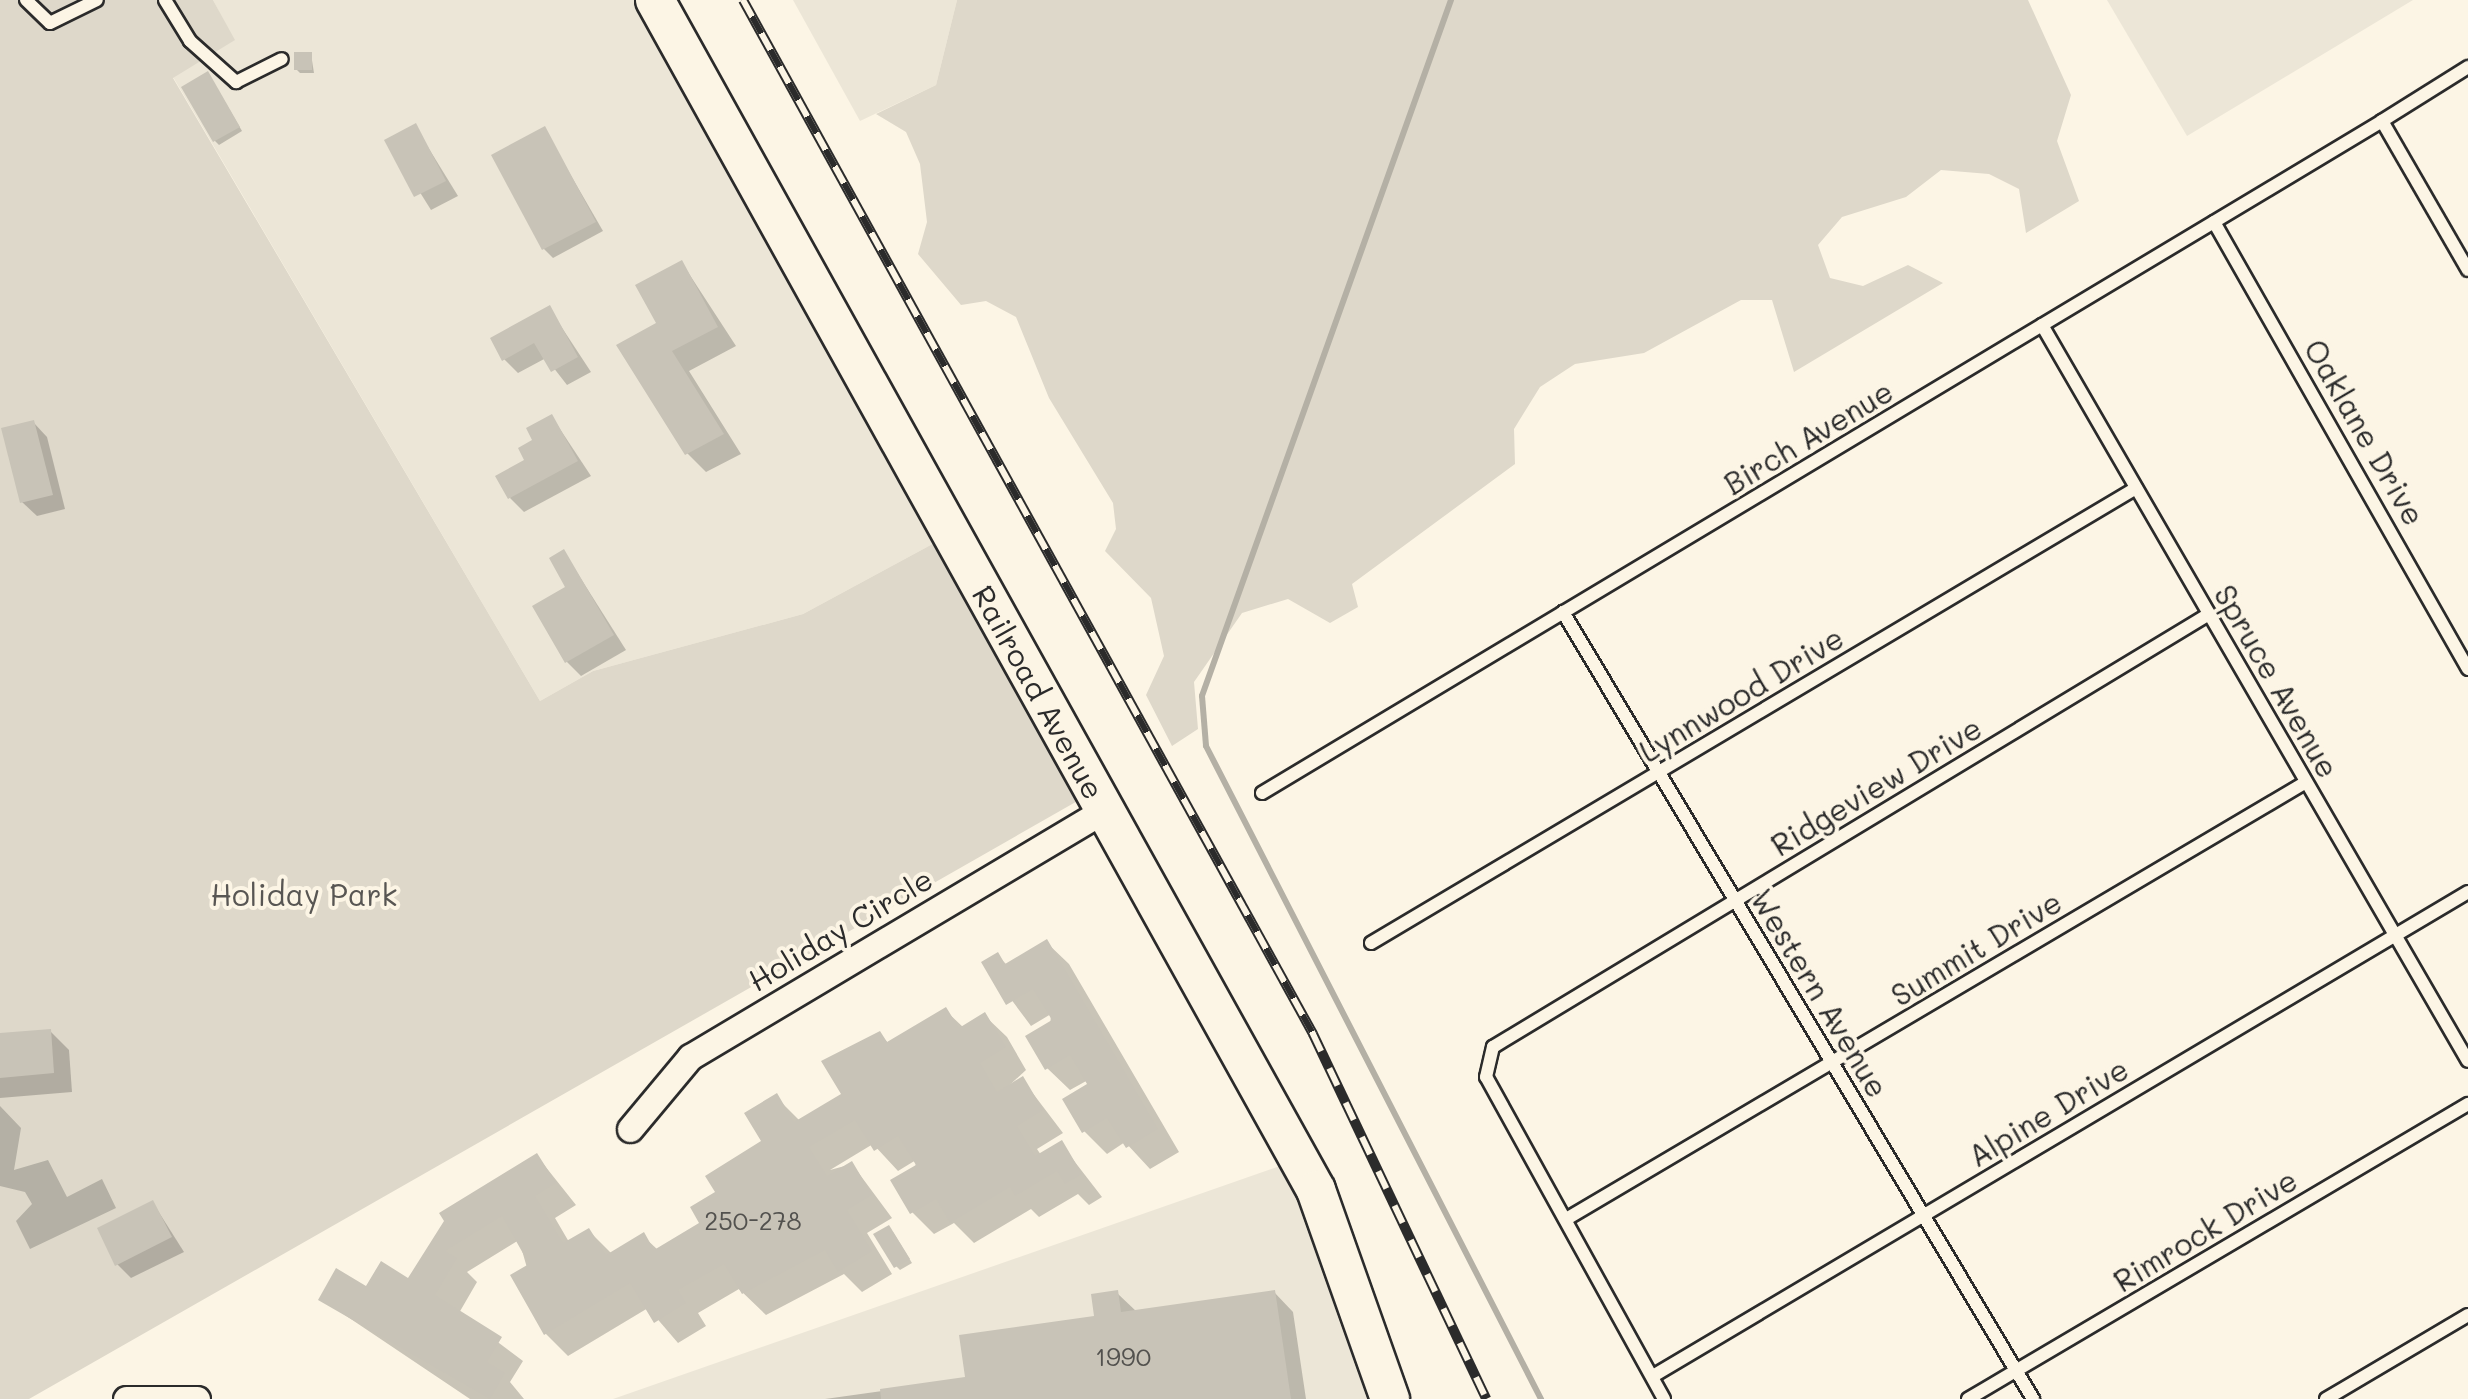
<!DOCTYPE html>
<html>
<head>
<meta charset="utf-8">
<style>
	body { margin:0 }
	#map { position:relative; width:2468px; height:1399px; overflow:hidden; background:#fcf5e5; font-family:Mali,sans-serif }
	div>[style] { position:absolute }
	.built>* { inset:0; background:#ece6d7 }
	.green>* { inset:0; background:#ded8ca }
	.water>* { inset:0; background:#b4b0a5 }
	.shadow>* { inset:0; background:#0003 }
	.stream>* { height:6px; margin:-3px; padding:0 3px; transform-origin:3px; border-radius:3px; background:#b4b0a5 }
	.building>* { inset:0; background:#c8c3b7 }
	.roads { filter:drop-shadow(2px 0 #2b2b2b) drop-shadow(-2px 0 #2b2b2b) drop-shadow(0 2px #2b2b2b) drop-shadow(0 -2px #2b2b2b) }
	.service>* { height:12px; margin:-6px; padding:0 6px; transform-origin:6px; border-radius:6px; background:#fcf5e5 }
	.minor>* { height:25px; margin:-12.5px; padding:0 12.5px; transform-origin:12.5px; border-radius:12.5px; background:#fcf5e5 }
	.secondary>* { height:38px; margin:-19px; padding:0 19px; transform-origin:19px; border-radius:19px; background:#fcf5e5 }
	.rail>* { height:10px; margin-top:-5px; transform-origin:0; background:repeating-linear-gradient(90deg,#fcf5e5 0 19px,#2b2b2b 0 38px); box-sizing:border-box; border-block:2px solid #2b2b2b }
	span { translate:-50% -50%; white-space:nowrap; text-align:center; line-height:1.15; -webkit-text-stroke:8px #fcf5e5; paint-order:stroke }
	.number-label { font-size:25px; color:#52514e }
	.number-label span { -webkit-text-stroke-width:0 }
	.street-label { font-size:30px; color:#2b2b2b }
	.park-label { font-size:30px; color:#585653 }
</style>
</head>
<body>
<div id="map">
	<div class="built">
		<div style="clip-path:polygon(213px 0,658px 0,951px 534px,803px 614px,593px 671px,540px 701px,173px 77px,234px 40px)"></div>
		<div style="clip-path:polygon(793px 0,957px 0,936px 85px,860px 121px)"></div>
		<div style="clip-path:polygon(2107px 0,2413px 0,2187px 136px)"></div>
		<div style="clip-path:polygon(1300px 1159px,1390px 1399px,613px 1399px)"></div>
	</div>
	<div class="green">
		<div style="clip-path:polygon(0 0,213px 0,235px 40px,173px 78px,540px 701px,593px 671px,803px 614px,951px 534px,1095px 791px,29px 1399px,0 1399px)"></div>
		<div style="clip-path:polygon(957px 0,2028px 0,2071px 95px,2057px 141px,2079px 201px,2026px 233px,2019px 189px,1989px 174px,1941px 170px,1906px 197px,1842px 217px,1818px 245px,1830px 278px,1863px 286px,1908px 265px,1943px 283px,1794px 372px,1772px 300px,1741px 300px,1644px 353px,1575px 364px,1540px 387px,1514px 429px,1515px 464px,1352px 584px,1358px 607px,1330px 623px,1288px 599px,1242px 613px,1194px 682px,1198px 729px,1172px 746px,1146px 695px,1164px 656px,1151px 598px,1105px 551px,1116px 529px,1113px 503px,1049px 398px,1016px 317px,986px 301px,961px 305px,918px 254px,927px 222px,920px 164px,906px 132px,876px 114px,936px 85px)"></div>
	</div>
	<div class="water">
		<div style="clip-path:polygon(0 1106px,21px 1128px,14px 1170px,48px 1160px,67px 1197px,102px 1179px,116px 1208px,30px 1249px,16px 1221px,32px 1204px,25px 1192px,0 1186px)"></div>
	</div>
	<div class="shadow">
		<div style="clip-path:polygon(311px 54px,314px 73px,300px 73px,296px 69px)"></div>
		<div style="clip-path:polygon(211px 78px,242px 131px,219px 145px,215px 141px)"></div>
		<div style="clip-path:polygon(415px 126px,458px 196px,431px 210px,388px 141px)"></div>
		<div style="clip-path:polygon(544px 129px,603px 231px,553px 258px,544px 249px)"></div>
		<div style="clip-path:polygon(682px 263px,736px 346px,689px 371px,741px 454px,706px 472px,687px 453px,659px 324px)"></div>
		<div style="clip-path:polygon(549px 308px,591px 372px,567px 385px,546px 358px,518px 373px,504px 359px)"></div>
		<div style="clip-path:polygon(552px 417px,591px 476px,524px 512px,510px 498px)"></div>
		<div style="clip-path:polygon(33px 422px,47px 437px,65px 509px,37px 516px,22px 502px)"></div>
		<div style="clip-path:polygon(564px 552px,626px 650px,581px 676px,567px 662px)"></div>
		<div style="clip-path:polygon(1046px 942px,1069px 964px,1179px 1152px,1150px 1169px,1125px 1142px,1107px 1154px,1084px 1131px,1088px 1080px,1070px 1090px,1047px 1068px,1051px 1014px,1031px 1026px,984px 963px,997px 955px,1007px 965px)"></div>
		<div style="clip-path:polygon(945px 1010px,964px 1028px,985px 1016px,1007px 1037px,1026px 1070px,1003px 1091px,1022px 1079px,1063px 1133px,1037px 1149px,1041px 1155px,1061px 1144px,1102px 1197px,1089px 1205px,1078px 1194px,1039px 1217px,1031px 1209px,974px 1243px,954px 1223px,934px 1234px,912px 1212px,916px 1160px,898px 1171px,873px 1144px,830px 1170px,852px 1164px,892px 1218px,867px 1233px,892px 1274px,862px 1292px,844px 1274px,766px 1315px,739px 1289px,698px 1313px,706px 1326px,678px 1343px,648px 1308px,568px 1356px,546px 1334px,519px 1240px,467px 1272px,477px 1282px,459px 1313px,523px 1361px,510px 1382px,524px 1399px,470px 1399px,321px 1299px,409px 1281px,537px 1156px,576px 1205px,555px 1218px,569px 1242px,589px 1231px,612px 1254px,643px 1236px,658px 1250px,703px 1224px,764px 1142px,776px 1097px,800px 1121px,845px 1095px,880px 1034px,889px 1044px)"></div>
		<div style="clip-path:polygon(50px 1031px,69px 1050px,72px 1092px,0 1098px,0 1036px)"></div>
		<div style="clip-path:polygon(153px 1203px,184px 1252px,131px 1278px,117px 1264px)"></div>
		<div style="clip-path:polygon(893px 1232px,912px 1263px,900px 1270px,896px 1266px)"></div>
		<div style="clip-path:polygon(1274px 1292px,1293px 1312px,1306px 1399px,825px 1399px,968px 1379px,1097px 1318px,1117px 1293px,1137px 1312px)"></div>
	</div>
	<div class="stream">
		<div style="left:1451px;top:0;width:739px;rotate:109.69deg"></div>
		<div style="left:1202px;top:696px;width:50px;rotate:85.4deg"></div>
		<div style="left:1206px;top:746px;width:734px;rotate:62.84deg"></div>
	</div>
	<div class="building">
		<div style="clip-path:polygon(294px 52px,312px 52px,312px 70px,294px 70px)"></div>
		<div style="clip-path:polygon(208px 71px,240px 127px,213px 142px,181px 87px)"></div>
		<div style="clip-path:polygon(416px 123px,446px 181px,414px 197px,384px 140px)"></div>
		<div style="clip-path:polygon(545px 126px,596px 222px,542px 250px,491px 155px)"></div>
		<div style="clip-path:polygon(682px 260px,718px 327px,672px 351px,724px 434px,685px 455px,616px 345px,656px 323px,635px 285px)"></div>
		<div style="clip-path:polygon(550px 305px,578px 357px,551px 372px,534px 343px,502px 361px,490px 338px)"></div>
		<div style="clip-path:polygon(552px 414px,578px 461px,508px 499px,495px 476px,524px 460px,518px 448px,532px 440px,526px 428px)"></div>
		<div style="clip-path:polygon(34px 420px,53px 495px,20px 503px,1px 428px)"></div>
		<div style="clip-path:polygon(564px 549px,614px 635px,565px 663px,532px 606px,565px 587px,549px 558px)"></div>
		<div style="clip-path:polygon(1047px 939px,1158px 1129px,1126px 1148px,1107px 1118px,1082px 1133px,1062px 1099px,1087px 1084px,1070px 1055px,1045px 1070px,1025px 1036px,1052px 1020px,1033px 989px,1006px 1005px,981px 962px,998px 952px,1005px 964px)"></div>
		<div style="clip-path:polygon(946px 1007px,959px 1028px,985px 1012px,1006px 1047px,980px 1063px,997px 1092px,1023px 1076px,1043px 1110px,1017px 1126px,1035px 1156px,1062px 1140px,1082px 1174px,1065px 1184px,1057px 1171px,1015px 1196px,1010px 1187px,950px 1223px,936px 1199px,910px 1214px,890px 1180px,916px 1165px,898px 1136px,874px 1151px,855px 1120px,809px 1147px,827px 1176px,852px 1161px,872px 1195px,847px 1210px,872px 1251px,838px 1272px,825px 1250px,742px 1294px,724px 1264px,678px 1290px,686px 1303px,654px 1323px,630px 1283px,544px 1335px,510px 1275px,529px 1264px,502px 1216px,445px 1251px,457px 1258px,435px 1295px,502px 1337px,487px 1362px,505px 1373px,490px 1399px,318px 1300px,336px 1268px,366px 1286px,381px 1261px,408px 1278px,444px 1221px,439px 1213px,537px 1153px,556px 1183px,535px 1196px,563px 1243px,589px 1228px,606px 1255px,644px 1232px,654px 1250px,699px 1223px,690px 1207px,715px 1192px,705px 1176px,761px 1141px,744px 1113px,777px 1093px,794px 1122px,841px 1094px,821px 1061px,880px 1031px,887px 1042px)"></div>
		<div style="clip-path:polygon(51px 1029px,54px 1073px,0 1078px,0 1033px)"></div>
		<div style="clip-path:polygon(153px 1200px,172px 1237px,115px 1266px,97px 1228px)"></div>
		<div style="clip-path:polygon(889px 1225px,910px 1259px,894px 1268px,873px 1234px)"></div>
		<div style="clip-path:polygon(1118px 1290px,1121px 1312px,1275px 1290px,1291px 1399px,881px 1399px,880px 1389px,965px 1377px,959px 1335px,1094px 1316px,1091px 1294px)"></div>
	</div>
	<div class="roads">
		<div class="service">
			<div style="left:26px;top:0;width:33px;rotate:44deg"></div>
			<div style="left:50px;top:23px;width:52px;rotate:-26.1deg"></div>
			<div style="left:165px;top:0;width:48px;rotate:58.6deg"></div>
			<div style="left:190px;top:41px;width:62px;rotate:41.7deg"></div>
			<div style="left:236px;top:82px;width:51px;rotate:-26.6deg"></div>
			<div style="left:2382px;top:121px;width:102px;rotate:-32.1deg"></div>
			<div style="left:2214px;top:222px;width:514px;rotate:60.39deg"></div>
			<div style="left:2042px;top:325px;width:850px;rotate:59.94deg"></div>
			<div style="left:1563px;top:612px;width:917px;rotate:59.15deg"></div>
			<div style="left:1262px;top:793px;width:1306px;rotate:-30.96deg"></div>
			<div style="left:2382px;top:121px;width:172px;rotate:60deg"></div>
			<div style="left:1371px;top:943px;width:890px;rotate:-30.74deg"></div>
			<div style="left:1568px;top:1218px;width:857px;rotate:-30.57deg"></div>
			<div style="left:1653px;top:1376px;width:948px;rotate:-30.7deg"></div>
			<div style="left:1664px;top:1399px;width:368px;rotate:-118.9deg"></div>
			<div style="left:1486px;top:1077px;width:31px;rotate:-77deg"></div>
			<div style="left:1493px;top:1047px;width:837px;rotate:-31.16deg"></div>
			<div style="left:1968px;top:1399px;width:581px;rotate:-30.54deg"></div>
			<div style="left:2326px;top:1399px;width:165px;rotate:-30.6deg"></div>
		</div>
		<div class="minor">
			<div style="left:630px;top:1129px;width:94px;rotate:-50.2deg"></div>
			<div style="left:690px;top:1057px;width:483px;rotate:-30.8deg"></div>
			<div style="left:126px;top:1399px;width:71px"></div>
		</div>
		<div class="secondary">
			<div style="left:655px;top:0;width:1361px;rotate:60.95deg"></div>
			<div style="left:1316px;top:1190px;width:222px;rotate:70.5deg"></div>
		</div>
	</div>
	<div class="rail">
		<div style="left:743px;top:0;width:1181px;rotate:61.13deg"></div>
		<div style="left:1313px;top:1034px;width:404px;rotate:64.6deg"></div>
	</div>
	<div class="number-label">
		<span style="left:753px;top:1220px">250-278</span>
		<span style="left:1123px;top:1356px">1990</span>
	</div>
	<div class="street-label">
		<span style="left:2365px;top:432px;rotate:60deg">Oaklane Drive</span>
		<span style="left:1808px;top:437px;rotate:-31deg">Birch Avenue</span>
		<span style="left:2277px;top:681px;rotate:60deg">Spruce Avenue</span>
		<span style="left:1039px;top:692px;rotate:61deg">Railroad Avenue</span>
		<span style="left:1741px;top:694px;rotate:-31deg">Lynnwood Drive</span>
		<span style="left:1876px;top:786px;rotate:-31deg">Ridgeview Drive</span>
		<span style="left:840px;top:929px;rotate:-31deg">Holiday Circle</span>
		<span style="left:1976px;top:948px;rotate:-31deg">Summit Drive</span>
		<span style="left:1820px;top:993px;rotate:59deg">Western Avenue</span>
		<span style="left:2048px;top:1112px;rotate:-31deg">Alpine Drive</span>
		<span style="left:2205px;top:1230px;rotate:-31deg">Rimrock Drive</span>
	</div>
	<div class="park-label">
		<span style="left:304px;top:894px">Holiday Park</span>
	</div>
</div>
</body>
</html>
